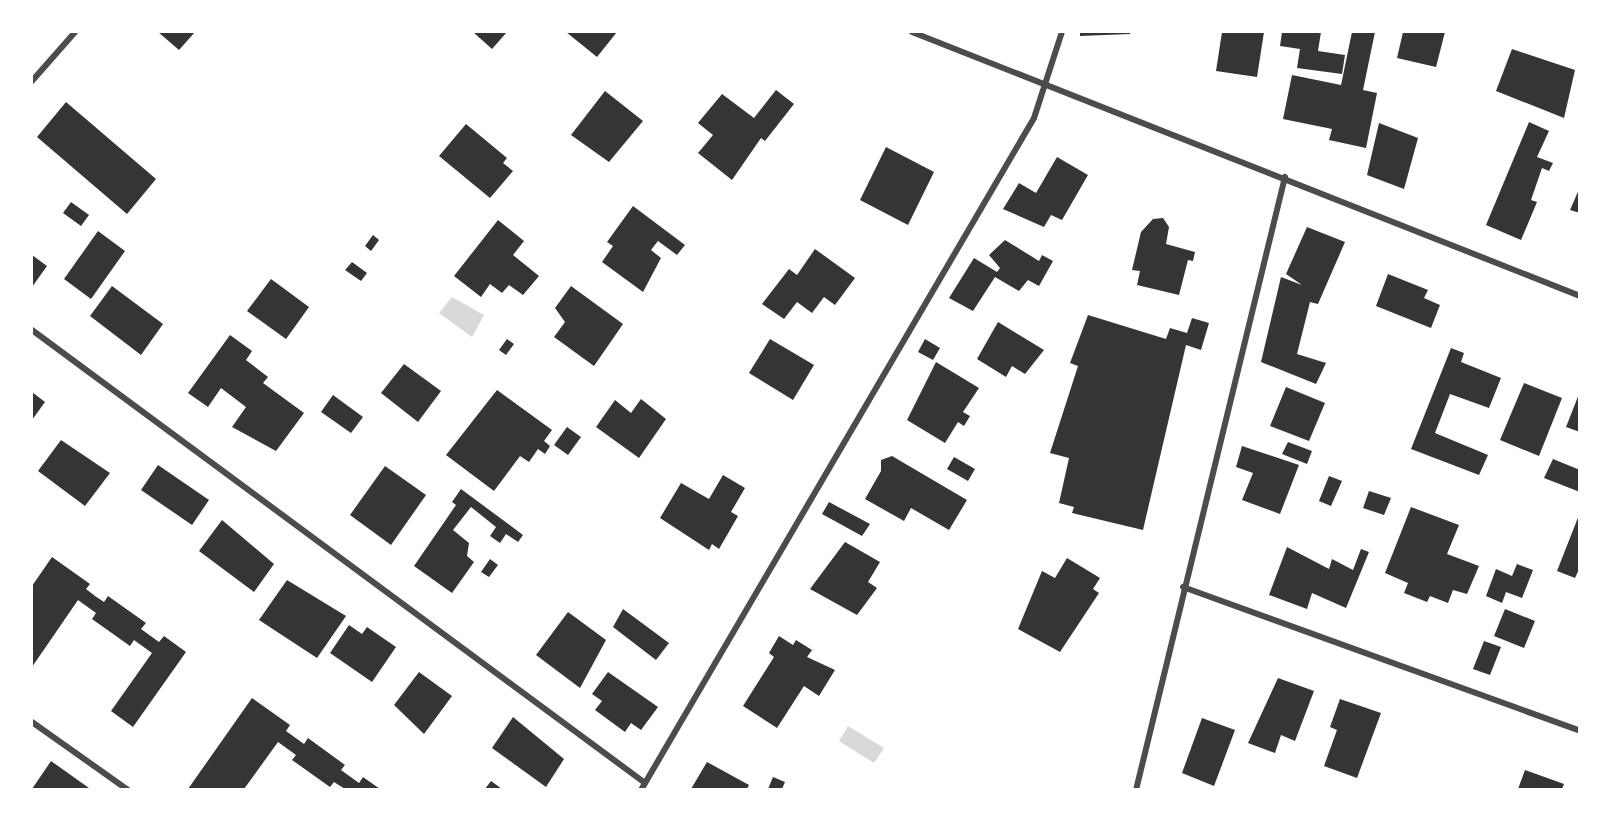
<!DOCTYPE html>
<html>
<head>
<meta charset="utf-8">
<style>
	body { margin:0 }
	#map { position:relative; width:1611px; height:821px; overflow:hidden; background:#fff; font-family:Signika,sans-serif }
	div>[style] { position:absolute }
	.water>* { inset:0; background:#d9d9d9 }
	.building>* { inset:0; background:#353535 }
	.minor>* { height:6px; margin:-3px; padding:0 3px; transform-origin:3px; border-radius:3px; background:#4c4c4c }
	span { translate:-50% -50%; white-space:nowrap; text-align:center; line-height:1.15; -webkit-text-stroke:4.5px #fff; paint-order:stroke }
	.frame { position:absolute; inset:0; border:33px solid #fff; pointer-events:none }
</style>
</head>
<body>
<div id="map">
	<div class="water">
		<div style="clip-path:polygon(452px 297px,484px 315px,472px 337px,439px 313px)"></div>
		<div style="clip-path:polygon(848px 726px,884px 748px,874px 763px,839px 741px)"></div>
	</div>
	<div class="building">
		<div style="clip-path:polygon(158px 32px,195px 32px,179px 50px)"></div>
		<div style="clip-path:polygon(473px 32px,507px 32px,492px 49px)"></div>
		<div style="clip-path:polygon(566px 32px,617px 32px,597px 57px)"></div>
		<div style="clip-path:polygon(1080px 32px,1130px 32px,1130px 34px,1080px 36px)"></div>
		<div style="clip-path:polygon(1222px 32px,1264px 32px,1257px 77px,1216px 71px)"></div>
		<div style="clip-path:polygon(1282px 32px,1321px 32px,1318px 51px,1345px 55px,1342px 74px,1297px 68px,1300px 49px,1280px 46px)"></div>
		<div style="clip-path:polygon(1352px 32px,1375px 32px,1363px 90px,1377px 93px,1366px 148px,1329px 140px,1332px 129px,1283px 119px,1292px 75px,1341px 85px)"></div>
		<div style="clip-path:polygon(1403px 32px,1445px 32px,1436px 67px,1397px 58px)"></div>
		<div style="clip-path:polygon(1512px 49px,1575px 70px,1564px 118px,1496px 91px)"></div>
		<div style="clip-path:polygon(776px 90px,794px 104px,765px 141px,761px 138px,732px 180px,698px 153px,713px 135px,698px 123px,722px 94px,754px 118px)"></div>
		<div style="clip-path:polygon(605px 91px,643px 121px,609px 162px,571px 135px)"></div>
		<div style="clip-path:polygon(66px 102px,156px 179px,127px 214px,37px 137px)"></div>
		<div style="clip-path:polygon(1529px 122px,1549px 131px,1537px 157px,1553px 163px,1549px 171px,1542px 168px,1531px 200px,1537px 202px,1521px 240px,1486px 225px)"></div>
		<div style="clip-path:polygon(1379px 123px,1418px 138px,1404px 189px,1367px 175px)"></div>
		<div style="clip-path:polygon(466px 124px,507px 158px,503px 163px,513px 171px,490px 198px,439px 156px)"></div>
		<div style="clip-path:polygon(886px 147px,934px 172px,908px 225px,860px 200px)"></div>
		<div style="clip-path:polygon(1057px 157px,1088px 175px,1062px 220px,1051px 215px,1044px 227px,1003px 209px,1019px 183px,1036px 193px)"></div>
		<div style="clip-path:polygon(1580px 187px,1580px 213px,1570px 210px)"></div>
		<div style="clip-path:polygon(71px 202px,89px 215px,81px 226px,63px 213px)"></div>
		<div style="clip-path:polygon(633px 206px,685px 245px,677px 255px,658px 241px,651px 250px,661px 258px,643px 292px,602px 262px,613px 246px,607px 242px)"></div>
		<div style="clip-path:polygon(1163px 218px,1169px 227px,1166px 244px,1195px 252px,1193px 261px,1188px 260px,1179px 295px,1137px 285px,1140px 271px,1132px 270px,1141px 232px,1153px 219px)"></div>
		<div style="clip-path:polygon(498px 220px,524px 241px,513px 255px,539px 276px,523px 295px,509px 285px,502px 293px,490px 284px,481px 297px,454px 276px)"></div>
		<div style="clip-path:polygon(1307px 227px,1345px 242px,1318px 304px,1310px 302px,1297px 354px,1326px 363px,1316px 384px,1261px 362px,1281px 277px,1302px 285px,1286px 274px)"></div>
		<div style="clip-path:polygon(98px 231px,125px 251px,91px 299px,64px 279px)"></div>
		<div style="clip-path:polygon(373px 235px,379px 240px,371px 251px,365px 246px)"></div>
		<div style="clip-path:polygon(1005px 240px,1039px 261px,1042px 255px,1053px 261px,1039px 286px,1028px 280px,1019px 291px,995px 277px,973px 311px,949px 298px,974px 258px,997px 272px,1000px 268px,989px 255px)"></div>
		<div style="clip-path:polygon(815px 249px,855px 278px,835px 305px,824px 297px,812px 313px,797px 302px,784px 319px,762px 304px,789px 269px,797px 275px)"></div>
		<div style="clip-path:polygon(32px 255px,47px 266px,32px 287px)"></div>
		<div style="clip-path:polygon(352px 262px,367px 273px,361px 281px,345px 270px)"></div>
		<div style="clip-path:polygon(1388px 274px,1428px 290px,1424px 298px,1440px 305px,1431px 328px,1376px 306px)"></div>
		<div style="clip-path:polygon(271px 279px,309px 307px,286px 339px,247px 311px)"></div>
		<div style="clip-path:polygon(112px 286px,163px 324px,141px 355px,90px 316px)"></div>
		<div style="clip-path:polygon(571px 286px,623px 324px,594px 366px,554px 337px,565px 322px,555px 308px)"></div>
		<div style="clip-path:polygon(1088px 315px,1166px 339px,1170px 328px,1187px 333px,1192px 318px,1209px 323px,1201px 350px,1186px 345px,1143px 530px,1072px 513px,1074px 507px,1059px 503px,1069px 458px,1050px 453px,1078px 366px,1070px 363px)"></div>
		<div style="clip-path:polygon(998px 322px,1044px 350px,1025px 374px,1012px 366px,1006px 377px,977px 359px)"></div>
		<div style="clip-path:polygon(230px 335px,252px 351px,246px 360px,268px 377px,263px 383px,304px 413px,276px 451px,232px 427px,246px 407px,221px 388px,208px 407px,188px 393px)"></div>
		<div style="clip-path:polygon(507px 339px,514px 344px,506px 355px,499px 350px)"></div>
		<div style="clip-path:polygon(770px 339px,814px 365px,793px 400px,749px 373px)"></div>
		<div style="clip-path:polygon(925px 339px,940px 348px,933px 360px,918px 352px)"></div>
		<div style="clip-path:polygon(1451px 348px,1464px 353px,1461px 362px,1501px 378px,1489px 408px,1450px 394px,1435px 433px,1488px 455px,1479px 475px,1411px 449px)"></div>
		<div style="clip-path:polygon(936px 362px,979px 388px,963px 412px,970px 416px,964px 426px,958px 422px,945px 443px,907px 420px)"></div>
		<div style="clip-path:polygon(404px 364px,441px 391px,418px 422px,381px 393px)"></div>
		<div style="clip-path:polygon(1524px 383px,1562px 398px,1539px 456px,1500px 440px)"></div>
		<div style="clip-path:polygon(1286px 387px,1325px 403px,1309px 441px,1270px 426px)"></div>
		<div style="clip-path:polygon(497px 390px,552px 430px,544px 441px,550px 446px,545px 454px,538px 449px,529px 462px,520px 456px,494px 491px,446px 455px)"></div>
		<div style="clip-path:polygon(32px 392px,45px 402px,32px 420px)"></div>
		<div style="clip-path:polygon(1579px 394px,1580px 394px,1580px 432px,1566px 427px)"></div>
		<div style="clip-path:polygon(333px 395px,363px 417px,351px 433px,321px 412px)"></div>
		<div style="clip-path:polygon(641px 399px,666px 419px,639px 458px,596px 427px,615px 400px,631px 413px)"></div>
		<div style="clip-path:polygon(567px 427px,581px 437px,568px 455px,554px 445px)"></div>
		<div style="clip-path:polygon(61px 440px,110px 473px,85px 506px,38px 471px)"></div>
		<div style="clip-path:polygon(1288px 442px,1312px 451px,1307px 464px,1282px 454px)"></div>
		<div style="clip-path:polygon(1242px 446px,1299px 465px,1280px 514px,1242px 500px,1253px 473px,1236px 467px)"></div>
		<div style="clip-path:polygon(892px 456px,967px 500px,949px 530px,911px 508px,904px 521px,865px 499px,881px 471px,881px 460px)"></div>
		<div style="clip-path:polygon(954px 457px,975px 469px,968px 481px,947px 469px)"></div>
		<div style="clip-path:polygon(1553px 459px,1580px 470px,1580px 492px,1544px 478px)"></div>
		<div style="clip-path:polygon(158px 465px,209px 500px,192px 525px,141px 490px)"></div>
		<div style="clip-path:polygon(385px 466px,426px 495px,391px 545px,350px 515px)"></div>
		<div style="clip-path:polygon(723px 475px,745px 488px,731px 512px,738px 516px,719px 549px,712px 544px,709px 550px,660px 518px,681px 483px,709px 499px)"></div>
		<div style="clip-path:polygon(1329px 476px,1342px 481px,1331px 506px,1319px 501px)"></div>
		<div style="clip-path:polygon(461px 489px,523px 535px,518px 542px,506px 534px,500px 543px,490px 536px,496px 527px,471px 507px,453px 530px,469px 543px,467px 556px,474px 562px,452px 593px,414px 566px,456px 505px,452px 502px)"></div>
		<div style="clip-path:polygon(1369px 491px,1391px 498px,1384px 515px,1363px 508px)"></div>
		<div style="clip-path:polygon(829px 502px,870px 524px,862px 536px,822px 514px)"></div>
		<div style="clip-path:polygon(1411px 507px,1459px 525px,1447px 554px,1479px 566px,1467px 594px,1453px 590px,1448px 603px,1430px 596px,1427px 602px,1404px 593px,1408px 583px,1385px 573px)"></div>
		<div style="clip-path:polygon(1579px 515px,1580px 567px,1575px 578px,1557px 571px)"></div>
		<div style="clip-path:polygon(222px 520px,274px 564px,254px 592px,199px 551px)"></div>
		<div style="clip-path:polygon(845px 542px,880px 562px,868px 582px,877px 588px,857px 615px,810px 589px)"></div>
		<div style="clip-path:polygon(1287px 547px,1329px 569px,1332px 559px,1353px 570px,1361px 549px,1369px 552px,1346px 608px,1312px 593px,1307px 609px,1269px 595px)"></div>
		<div style="clip-path:polygon(52px 557px,90px 584px,86px 589px,95px 596px,104px 602px,108px 596px,146px 623px,141px 629px,159px 642px,164px 636px,186px 652px,133px 727px,111px 711px,152px 653px,134px 640px,130px 646px,92px 619px,96px 613px,78px 600px,32px 667px,32px 586px)"></div>
		<div style="clip-path:polygon(1067px 558px,1100px 578px,1093px 589px,1099px 593px,1060px 652px,1018px 629px,1042px 571px,1055px 578px)"></div>
		<div style="clip-path:polygon(490px 559px,498px 565px,489px 577px,481px 572px)"></div>
		<div style="clip-path:polygon(1517px 564px,1533px 570px,1522px 598px,1506px 592px,1502px 603px,1486px 596px,1496px 569px,1512px 576px)"></div>
		<div style="clip-path:polygon(287px 580px,346px 616px,317px 658px,259px 620px)"></div>
		<div style="clip-path:polygon(623px 609px,669px 643px,656px 660px,613px 627px)"></div>
		<div style="clip-path:polygon(1505px 609px,1535px 621px,1524px 648px,1494px 636px)"></div>
		<div style="clip-path:polygon(568px 612px,606px 640px,580px 688px,536px 655px)"></div>
		<div style="clip-path:polygon(349px 625px,362px 634px,367px 627px,396px 647px,372px 682px,330px 653px)"></div>
		<div style="clip-path:polygon(779px 636px,793px 645px,796px 640px,812px 650px,807px 657px,835px 670px,819px 696px,804px 686px,777px 728px,743px 706px,774px 657px,769px 653px)"></div>
		<div style="clip-path:polygon(1484px 641px,1501px 647px,1490px 675px,1473px 669px)"></div>
		<div style="clip-path:polygon(419px 672px,452px 696px,424px 734px,394px 705px)"></div>
		<div style="clip-path:polygon(608px 672px,658px 707px,641px 730px,631px 723px,625px 732px,595px 710px,602px 701px,592px 694px)"></div>
		<div style="clip-path:polygon(1278px 678px,1314px 691px,1295px 741px,1281px 735px,1275px 753px,1248px 743px)"></div>
		<div style="clip-path:polygon(252px 698px,290px 725px,286px 731px,304px 744px,308px 738px,345px 765px,341px 770px,359px 783px,363px 777px,380px 789px,345px 789px,334px 782px,330px 787px,292px 760px,296px 755px,278px 742px,244px 789px,188px 789px)"></div>
		<div style="clip-path:polygon(1340px 699px,1381px 713px,1357px 778px,1324px 766px,1337px 730px,1330px 727px)"></div>
		<div style="clip-path:polygon(513px 717px,564px 759px,546px 787px,492px 748px)"></div>
		<div style="clip-path:polygon(1202px 718px,1235px 730px,1214px 786px,1182px 773px)"></div>
		<div style="clip-path:polygon(51px 761px,89px 788px,88px 789px,32px 789px)"></div>
		<div style="clip-path:polygon(707px 762px,749px 785px,747px 789px,691px 789px)"></div>
		<div style="clip-path:polygon(1525px 770px,1564px 784px,1562px 789px,1518px 789px)"></div>
		<div style="clip-path:polygon(773px 777px,785px 782px,782px 789px,768px 789px)"></div>
		<div style="clip-path:polygon(491px 781px,502px 789px,485px 789px)"></div>
	</div>
	<div class="minor">
		<div style="left:912px;top:32px;width:718px;rotate:21.56deg"></div>
		<div style="left:32px;top:81px;width:65px;rotate:-48.7deg"></div>
		<div style="left:32px;top:330px;width:762px;rotate:36.46deg"></div>
		<div style="left:1183px;top:587px;width:422px;rotate:19.9deg"></div>
		<div style="left:32px;top:722px;width:118px;rotate:35.3deg"></div>
		<div style="left:641px;top:790px;width:778px;rotate:-59.68deg"></div>
		<div style="left:1034px;top:118px;width:90px;rotate:-72deg"></div>
		<div style="left:1136px;top:790px;width:631px;rotate:-76.34deg"></div>
	</div>
	<div class="frame"></div>
</div>
</body>
</html>
